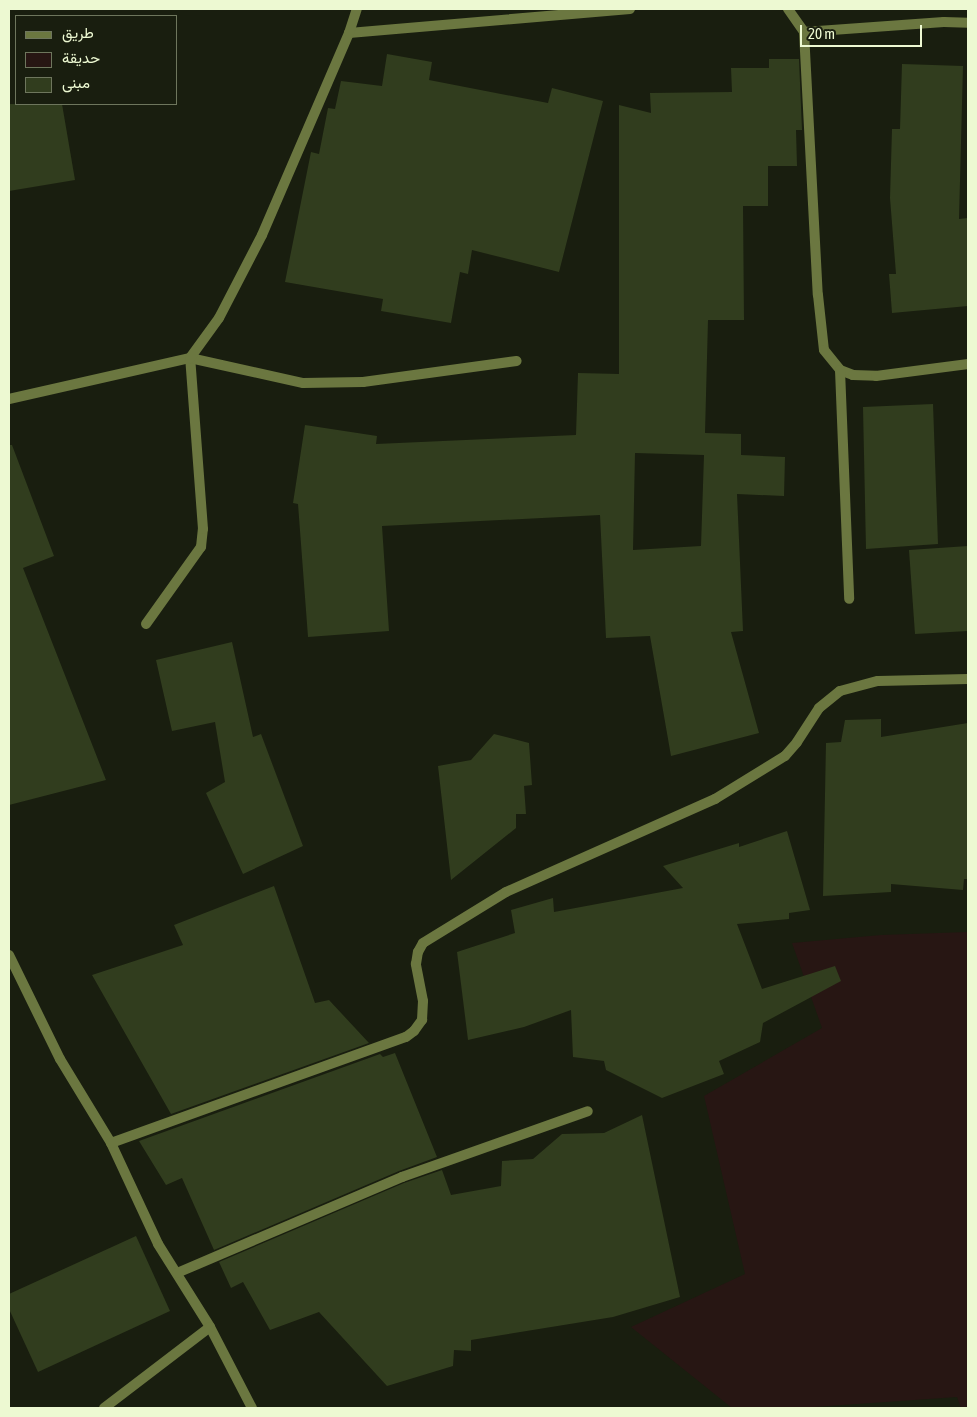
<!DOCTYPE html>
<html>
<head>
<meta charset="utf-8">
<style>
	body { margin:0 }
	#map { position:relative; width:977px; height:1417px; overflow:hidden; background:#191e0f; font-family:"Asap Condensed",Vazirmatn,sans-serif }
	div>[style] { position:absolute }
	.green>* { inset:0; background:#271613 }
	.building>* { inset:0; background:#313d1e }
	.service>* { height:10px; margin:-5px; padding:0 5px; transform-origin:5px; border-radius:5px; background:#6b7740 }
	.minor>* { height:10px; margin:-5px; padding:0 5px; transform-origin:5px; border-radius:5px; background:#6b7740 }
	span { translate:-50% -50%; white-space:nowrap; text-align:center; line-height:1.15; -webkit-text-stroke:4.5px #191e0f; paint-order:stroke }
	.frame { position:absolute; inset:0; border:10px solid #edf9d2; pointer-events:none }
	.legend { position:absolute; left:15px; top:15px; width:162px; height:90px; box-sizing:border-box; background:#191e0f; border:1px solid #6e765d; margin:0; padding:6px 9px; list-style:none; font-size:15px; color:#edf9d2 }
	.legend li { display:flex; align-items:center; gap:10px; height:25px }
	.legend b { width:25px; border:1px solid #6e765d }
	.scale { position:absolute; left:800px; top:25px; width:122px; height:22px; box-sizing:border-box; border:2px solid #edf9d2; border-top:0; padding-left:6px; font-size:15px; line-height:18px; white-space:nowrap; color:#edf9d2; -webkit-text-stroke:4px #191e0f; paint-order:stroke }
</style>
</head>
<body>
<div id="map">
	<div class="green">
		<div style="clip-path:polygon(968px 932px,968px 1408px,961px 1408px,957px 1397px,800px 1408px,732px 1408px,631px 1327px,745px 1274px,704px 1096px,822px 1028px,792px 943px,881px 935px)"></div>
	</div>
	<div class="building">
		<div style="clip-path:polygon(387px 54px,432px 62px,429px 80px,548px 103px,552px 88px,603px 101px,559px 272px,472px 250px,468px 274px,460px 272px,451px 323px,381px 311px,383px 299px,285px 282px,311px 152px,319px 154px,328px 108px,335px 109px,341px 81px,382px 86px)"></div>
		<div style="clip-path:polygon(evenodd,769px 59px,799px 59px,802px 130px,796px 130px,797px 166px,768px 166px,768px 206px,743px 206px,744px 320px,708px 320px,705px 433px,741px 434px,741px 455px,785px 457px,784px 496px,737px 494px,743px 631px,731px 632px,759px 733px,671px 756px,650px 636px,606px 638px,600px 515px,382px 526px,389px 631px,308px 637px,298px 504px,293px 503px,305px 425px,377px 436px,376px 444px,576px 435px,578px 373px,619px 374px,619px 105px,651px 113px,650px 93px,732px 92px,731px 68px,769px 68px,769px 59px,635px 453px,704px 455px,701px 546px,633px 550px,635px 453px)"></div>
		<div style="clip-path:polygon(902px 64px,963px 66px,959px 219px,968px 218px,968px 306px,892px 313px,889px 274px,896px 274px,890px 198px,892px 129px,900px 129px)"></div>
		<div style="clip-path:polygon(9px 104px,62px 104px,75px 180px,9px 191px)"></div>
		<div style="clip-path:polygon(933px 404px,938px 544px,866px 549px,863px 407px)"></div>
		<div style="clip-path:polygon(9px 445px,12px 445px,54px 556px,23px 568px,106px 780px,9px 805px)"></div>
		<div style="clip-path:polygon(968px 546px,968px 631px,915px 634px,909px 550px)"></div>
		<div style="clip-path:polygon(232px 642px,253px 737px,261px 734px,303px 846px,243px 874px,206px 793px,225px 782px,215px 722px,172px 731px,156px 660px)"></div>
		<div style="clip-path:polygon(881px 719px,881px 737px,968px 723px,968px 879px,964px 879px,963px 890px,891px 884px,891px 892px,823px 896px,826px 743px,841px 742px,845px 720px)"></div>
		<div style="clip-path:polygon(494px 734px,529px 743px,532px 785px,524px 786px,526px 814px,516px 814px,516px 828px,451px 880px,438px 766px,471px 760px)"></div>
		<div style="clip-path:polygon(787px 831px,810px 910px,789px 913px,789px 919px,737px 924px,762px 989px,835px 966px,841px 981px,763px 1023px,760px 1042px,719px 1061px,724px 1074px,662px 1098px,606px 1070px,604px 1061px,573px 1057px,571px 1010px,524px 1027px,468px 1040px,457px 952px,515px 933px,511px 910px,553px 898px,554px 912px,683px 888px,663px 866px,739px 843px,739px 847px)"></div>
		<div style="clip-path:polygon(274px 886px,315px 1003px,329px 1000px,369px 1043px,171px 1114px,92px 975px,183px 945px,174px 925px)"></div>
		<div style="clip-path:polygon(395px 1053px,437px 1157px,399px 1171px,214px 1250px,182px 1178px,166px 1185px,139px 1141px,380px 1054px,383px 1057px)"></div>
		<div style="clip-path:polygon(642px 1115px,680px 1297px,613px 1317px,471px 1340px,471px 1351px,454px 1350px,453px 1366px,387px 1386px,319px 1312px,270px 1330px,243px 1282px,231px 1288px,219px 1262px,404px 1183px,442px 1170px,451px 1195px,501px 1186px,502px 1161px,533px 1159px,562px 1134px,604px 1133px)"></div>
		<div style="clip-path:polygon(136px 1236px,170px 1311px,38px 1372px,9px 1309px,9px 1294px)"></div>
	</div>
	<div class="service">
		<div style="left:146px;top:624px;width:95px;rotate:-54.5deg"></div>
		<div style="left:201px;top:547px;width:18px;rotate:-84deg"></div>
		<div style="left:203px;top:529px;width:171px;rotate:-94.3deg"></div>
	</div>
	<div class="minor">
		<div style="left:788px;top:9px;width:28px;rotate:55deg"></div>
		<div style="left:804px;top:32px;width:140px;rotate:-4.1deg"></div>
		<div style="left:944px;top:22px;width:24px;rotate:2deg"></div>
		<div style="left:804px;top:32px;width:263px;rotate:87deg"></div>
		<div style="left:818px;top:295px;width:55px;rotate:83.8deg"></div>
		<div style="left:824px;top:350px;width:26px;rotate:51deg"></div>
		<div style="left:840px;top:370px;width:14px;rotate:21deg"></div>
		<div style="left:853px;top:375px;width:23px;rotate:2deg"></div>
		<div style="left:876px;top:376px;width:93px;rotate:-7.4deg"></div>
		<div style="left:349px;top:33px;width:282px;rotate:-4.9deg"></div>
		<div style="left:190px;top:358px;width:116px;rotate:12.5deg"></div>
		<div style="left:303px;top:383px;width:60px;rotate:-1deg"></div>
		<div style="left:363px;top:382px;width:155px;rotate:-7.8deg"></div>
		<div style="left:840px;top:370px;width:229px;rotate:87.7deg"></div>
		<div style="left:9px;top:399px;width:186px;rotate:-12.8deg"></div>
		<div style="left:190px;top:358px;width:49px;rotate:-54.1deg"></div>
		<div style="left:219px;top:318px;width:93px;rotate:-62.6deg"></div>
		<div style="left:262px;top:235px;width:220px;rotate:-66.7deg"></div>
		<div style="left:349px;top:33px;width:25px;rotate:-72deg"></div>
		<div style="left:9px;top:955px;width:116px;rotate:63.9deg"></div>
		<div style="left:60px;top:1059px;width:98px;rotate:58.7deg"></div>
		<div style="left:111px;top:1143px;width:111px;rotate:65deg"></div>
		<div style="left:158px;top:1244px;width:98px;rotate:57.9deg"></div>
		<div style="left:210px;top:1327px;width:91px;rotate:62.6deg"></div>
		<div style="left:111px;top:1143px;width:313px;rotate:-19.8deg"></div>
		<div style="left:406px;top:1037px;width:10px;rotate:-37deg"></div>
		<div style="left:414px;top:1031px;width:14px;rotate:-54deg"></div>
		<div style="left:422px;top:1020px;width:19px;rotate:-87deg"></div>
		<div style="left:423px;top:1001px;width:38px;rotate:-101deg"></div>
		<div style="left:416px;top:964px;width:12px;rotate:-81deg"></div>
		<div style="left:418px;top:952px;width:10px;rotate:-61deg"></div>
		<div style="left:423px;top:943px;width:97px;rotate:-31.6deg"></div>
		<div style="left:506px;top:892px;width:229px;rotate:-24deg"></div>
		<div style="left:715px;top:799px;width:82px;rotate:-31.6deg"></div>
		<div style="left:785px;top:756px;width:18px;rotate:-49deg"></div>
		<div style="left:797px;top:742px;width:40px;rotate:-57.1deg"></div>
		<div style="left:819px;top:708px;width:27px;rotate:-39deg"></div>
		<div style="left:840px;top:691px;width:39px;rotate:-15deg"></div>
		<div style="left:878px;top:681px;width:90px;rotate:-1.3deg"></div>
		<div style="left:177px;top:1273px;width:245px;rotate:-23.1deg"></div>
		<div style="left:402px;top:1177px;width:197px;rotate:-19.5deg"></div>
		<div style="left:104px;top:1408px;width:133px;rotate:-37.4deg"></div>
	</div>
	<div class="frame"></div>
	<ul class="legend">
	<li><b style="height:6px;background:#6b7740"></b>طريق</li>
	<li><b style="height:14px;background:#271613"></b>حديقة</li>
	<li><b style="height:14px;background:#313d1e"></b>مبنى</li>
	</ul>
	<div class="scale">20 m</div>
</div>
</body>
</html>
